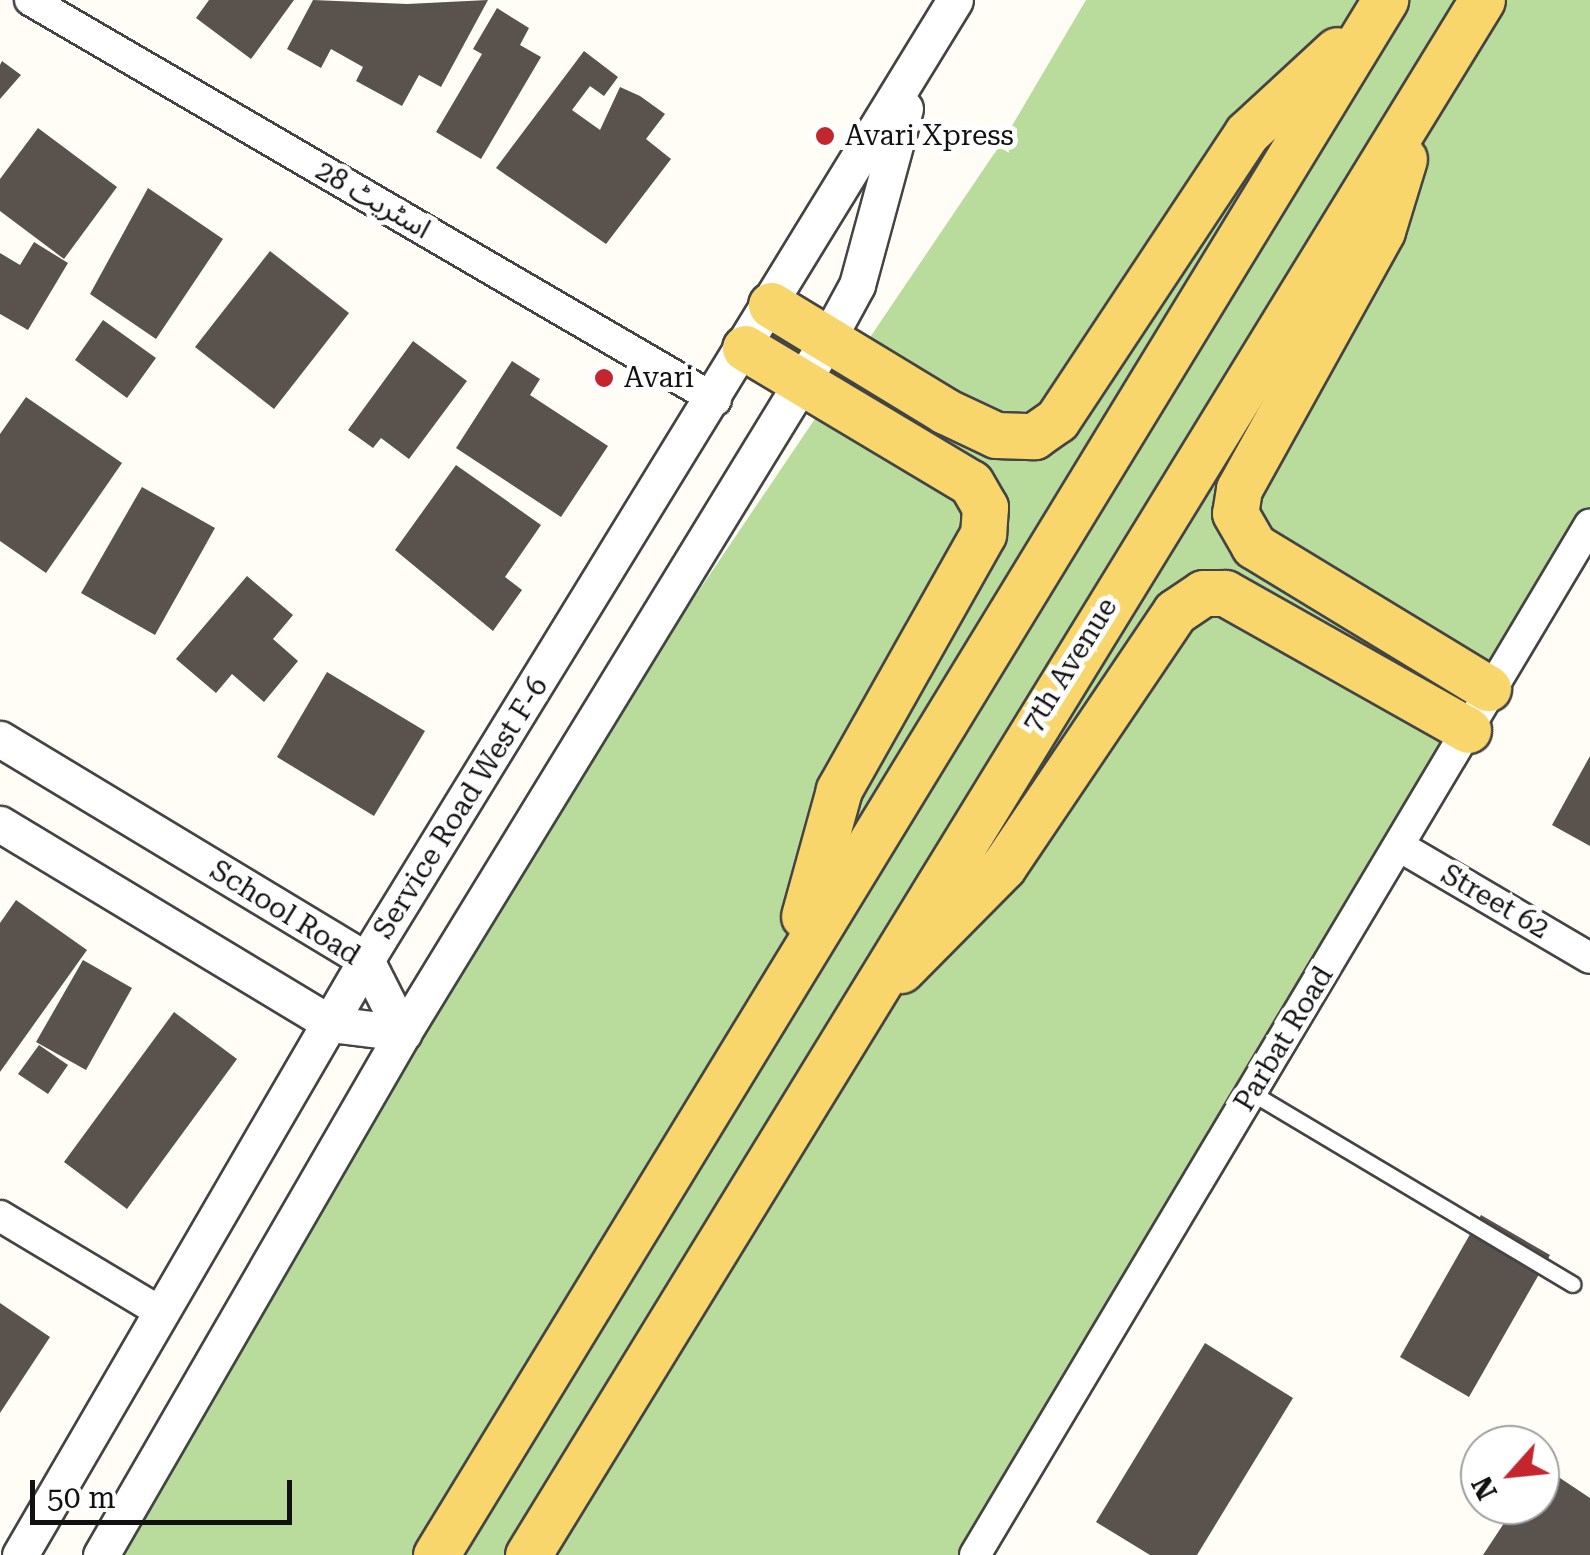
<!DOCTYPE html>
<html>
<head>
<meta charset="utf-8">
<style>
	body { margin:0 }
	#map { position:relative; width:1590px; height:1555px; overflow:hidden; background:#fffdf5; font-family:"Roboto Serif","Noto Sans Arabic",serif }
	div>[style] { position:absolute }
	.forest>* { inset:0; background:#b9dc9c }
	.building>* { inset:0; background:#5a524d }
	.roads { filter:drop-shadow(2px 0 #444) drop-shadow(-2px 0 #444) drop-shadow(0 2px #444) drop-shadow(0 -2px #444) }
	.service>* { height:15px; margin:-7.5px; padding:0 7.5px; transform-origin:7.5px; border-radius:7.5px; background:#fff }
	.minor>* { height:30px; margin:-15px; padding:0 15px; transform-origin:15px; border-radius:15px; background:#fff }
	.tertiary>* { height:35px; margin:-17.5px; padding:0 17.5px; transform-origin:17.5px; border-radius:17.5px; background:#fff }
	.primary>* { height:45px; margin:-22.5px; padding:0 22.5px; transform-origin:22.5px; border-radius:22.5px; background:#f9d66b }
	.dots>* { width:28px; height:28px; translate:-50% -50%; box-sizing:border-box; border:5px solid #fff; border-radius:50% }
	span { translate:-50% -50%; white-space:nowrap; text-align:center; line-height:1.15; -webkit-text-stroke:10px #fff; paint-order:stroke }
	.poi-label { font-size:28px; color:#111 }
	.left { translate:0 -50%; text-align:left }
	.street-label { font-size:28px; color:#111 }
	.north { position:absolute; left:1460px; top:1425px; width:100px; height:100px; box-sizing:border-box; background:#fff; border:2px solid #a0a0a0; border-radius:50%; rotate:243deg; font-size:28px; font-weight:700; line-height:40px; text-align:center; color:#111 }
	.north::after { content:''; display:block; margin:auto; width:35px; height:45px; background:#c4262e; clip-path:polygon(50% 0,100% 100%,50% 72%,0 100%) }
	.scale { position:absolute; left:30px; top:1480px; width:262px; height:45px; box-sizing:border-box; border:5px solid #111; border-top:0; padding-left:12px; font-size:30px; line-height:35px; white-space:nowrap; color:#111; -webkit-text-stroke:8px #fff; paint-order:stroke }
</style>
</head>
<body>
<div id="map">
	<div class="forest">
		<div style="clip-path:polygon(1086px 0,1590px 0,1590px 536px,970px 1555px,84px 1555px,373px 1073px,1006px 136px)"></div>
	</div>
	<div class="building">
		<div style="clip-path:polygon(209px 0,294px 0,251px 59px,196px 18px)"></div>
		<div style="clip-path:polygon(313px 0,407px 4px,488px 0,441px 87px,419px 75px,402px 106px,356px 81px,363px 67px,331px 49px,321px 68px,287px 49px)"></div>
		<div style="clip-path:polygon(497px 8px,529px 28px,520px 45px,541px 57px,481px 159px,436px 132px,482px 54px,473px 49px)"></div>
		<div style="clip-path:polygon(584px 51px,618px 77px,604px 96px,590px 86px,572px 110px,600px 130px,620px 87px,640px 96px,665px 114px,646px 139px,671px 159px,606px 244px,496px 168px)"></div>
		<div style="clip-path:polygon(2px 61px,21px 75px,0 99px,0 65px)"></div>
		<div style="clip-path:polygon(38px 128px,117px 187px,64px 259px,0 211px,0 179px)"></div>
		<div style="clip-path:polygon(148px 188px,223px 239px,156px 339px,90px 294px)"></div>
		<div style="clip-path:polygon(34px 242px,68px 263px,28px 330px,0 314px,0 253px,20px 265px)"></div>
		<div style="clip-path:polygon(270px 251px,349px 313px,274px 409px,195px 347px)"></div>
		<div style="clip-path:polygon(103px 320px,156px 358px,127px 398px,75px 360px)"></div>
		<div style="clip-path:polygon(413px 341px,467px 381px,409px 459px,381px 438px,373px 448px,348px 430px)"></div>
		<div style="clip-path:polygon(512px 361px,540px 379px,530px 395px,608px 446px,561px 517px,456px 448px)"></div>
		<div style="clip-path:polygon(26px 397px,122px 463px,46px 573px,0 541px,0 434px)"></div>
		<div style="clip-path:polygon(456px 465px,541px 525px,505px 577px,522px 590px,493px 631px,395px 550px)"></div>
		<div style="clip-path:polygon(142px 487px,215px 528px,155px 635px,81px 593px)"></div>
		<div style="clip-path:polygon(247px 576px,293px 615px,273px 639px,298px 661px,264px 702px,232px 674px,216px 693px,176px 659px)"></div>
		<div style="clip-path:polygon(327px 672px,425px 731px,374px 816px,277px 757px)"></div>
		<div style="clip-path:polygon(1590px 756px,1590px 846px,1552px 825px)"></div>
		<div style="clip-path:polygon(16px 900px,87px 950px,0 1072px,0 923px)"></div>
		<div style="clip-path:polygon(83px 960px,132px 988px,86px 1070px,36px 1042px)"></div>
		<div style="clip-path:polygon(174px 1012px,237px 1059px,127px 1209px,64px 1162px)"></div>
		<div style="clip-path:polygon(39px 1045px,68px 1065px,48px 1094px,18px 1074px)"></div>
		<div style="clip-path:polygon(1481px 1215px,1550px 1255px,1469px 1397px,1400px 1357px)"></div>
		<div style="clip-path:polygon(0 1303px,50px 1337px,0 1413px)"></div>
		<div style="clip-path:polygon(1205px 1343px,1293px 1398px,1197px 1555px,1150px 1555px,1096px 1522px)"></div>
		<div style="clip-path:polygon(1542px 1466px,1590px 1498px,1590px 1555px,1483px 1555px,1516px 1505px,1540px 1505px)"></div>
	</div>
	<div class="roads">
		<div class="service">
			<div style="left:1252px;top:1093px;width:373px;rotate:30.8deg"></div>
		</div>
		<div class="minor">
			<div style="left:30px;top:0;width:794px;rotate:30.25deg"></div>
			<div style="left:1399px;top:846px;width:221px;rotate:30.4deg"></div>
			<div style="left:0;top:1216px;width:185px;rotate:30.9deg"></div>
			<div style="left:975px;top:1555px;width:1200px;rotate:-59.18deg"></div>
		</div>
		<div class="tertiary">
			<div style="left:0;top:739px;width:428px;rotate:31.1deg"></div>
			<div style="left:366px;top:960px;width:82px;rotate:63.1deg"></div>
			<div style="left:0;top:824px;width:387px;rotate:31.1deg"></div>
			<div style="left:331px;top:1024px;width:73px;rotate:7.1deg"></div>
			<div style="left:20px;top:1555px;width:688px;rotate:-59.82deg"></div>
			<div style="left:366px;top:960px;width:1126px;rotate:-58.47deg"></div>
			<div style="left:101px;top:1555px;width:603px;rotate:-59.95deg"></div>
			<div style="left:403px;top:1033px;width:808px;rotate:-58.51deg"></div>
			<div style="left:825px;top:344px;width:67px;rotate:-61.5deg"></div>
			<div style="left:857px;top:285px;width:183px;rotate:-74.8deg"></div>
		</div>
		<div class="primary">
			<div style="left:1404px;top:159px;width:75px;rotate:107deg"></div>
			<div style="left:1382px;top:231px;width:295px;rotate:119deg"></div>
			<div style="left:1239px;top:489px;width:24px;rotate:99deg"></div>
			<div style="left:1235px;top:513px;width:38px;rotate:60deg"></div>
			<div style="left:1254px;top:546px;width:274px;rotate:31.3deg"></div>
			<div style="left:771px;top:305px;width:204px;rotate:31.3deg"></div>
			<div style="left:945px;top:411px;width:56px;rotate:25.2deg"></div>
			<div style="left:996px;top:435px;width:38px;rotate:2deg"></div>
			<div style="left:1034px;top:436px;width:28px;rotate:-35deg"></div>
			<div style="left:1057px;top:420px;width:344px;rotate:-56.5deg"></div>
			<div style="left:1247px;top:133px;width:122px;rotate:-42.7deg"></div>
			<div style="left:745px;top:348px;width:263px;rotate:30.9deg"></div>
			<div style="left:971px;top:483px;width:28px;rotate:60deg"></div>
			<div style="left:985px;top:507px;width:27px;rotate:94deg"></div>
			<div style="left:983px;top:534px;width:294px;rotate:119.4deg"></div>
			<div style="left:839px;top:790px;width:131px;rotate:105.5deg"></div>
			<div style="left:901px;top:970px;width:145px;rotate:-45.3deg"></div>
			<div style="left:1003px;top:867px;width:308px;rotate:-56deg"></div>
			<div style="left:1175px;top:612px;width:34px;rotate:-34deg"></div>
			<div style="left:1203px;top:593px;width:22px"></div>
			<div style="left:1225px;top:593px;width:279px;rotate:29.4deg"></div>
			<div style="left:436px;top:1555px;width:1822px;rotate:-58.6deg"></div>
			<div style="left:528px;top:1555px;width:1824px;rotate:-58.47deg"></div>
		</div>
	</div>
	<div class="dots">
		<div style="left:825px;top:136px;background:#c4262e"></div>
		<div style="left:604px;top:378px;background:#c4262e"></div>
	</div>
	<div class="poi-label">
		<span class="left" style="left:845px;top:136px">Avari Xpress</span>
		<span class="left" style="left:624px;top:378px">Avari</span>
	</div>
	<div class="street-label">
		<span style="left:373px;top:200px;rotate:30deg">اسٹریٹ 28</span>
		<span style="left:1070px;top:665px;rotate:-58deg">7th Avenue</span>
		<span style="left:461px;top:808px;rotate:-58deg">Service Road West F-6</span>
		<span style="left:1495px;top:902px;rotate:30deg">Street 62</span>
		<span style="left:285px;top:913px;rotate:32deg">School Road</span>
		<span style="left:1284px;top:1039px;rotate:-59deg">Parbat Road</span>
	</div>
	<div class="north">N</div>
	<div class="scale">50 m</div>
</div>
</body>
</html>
